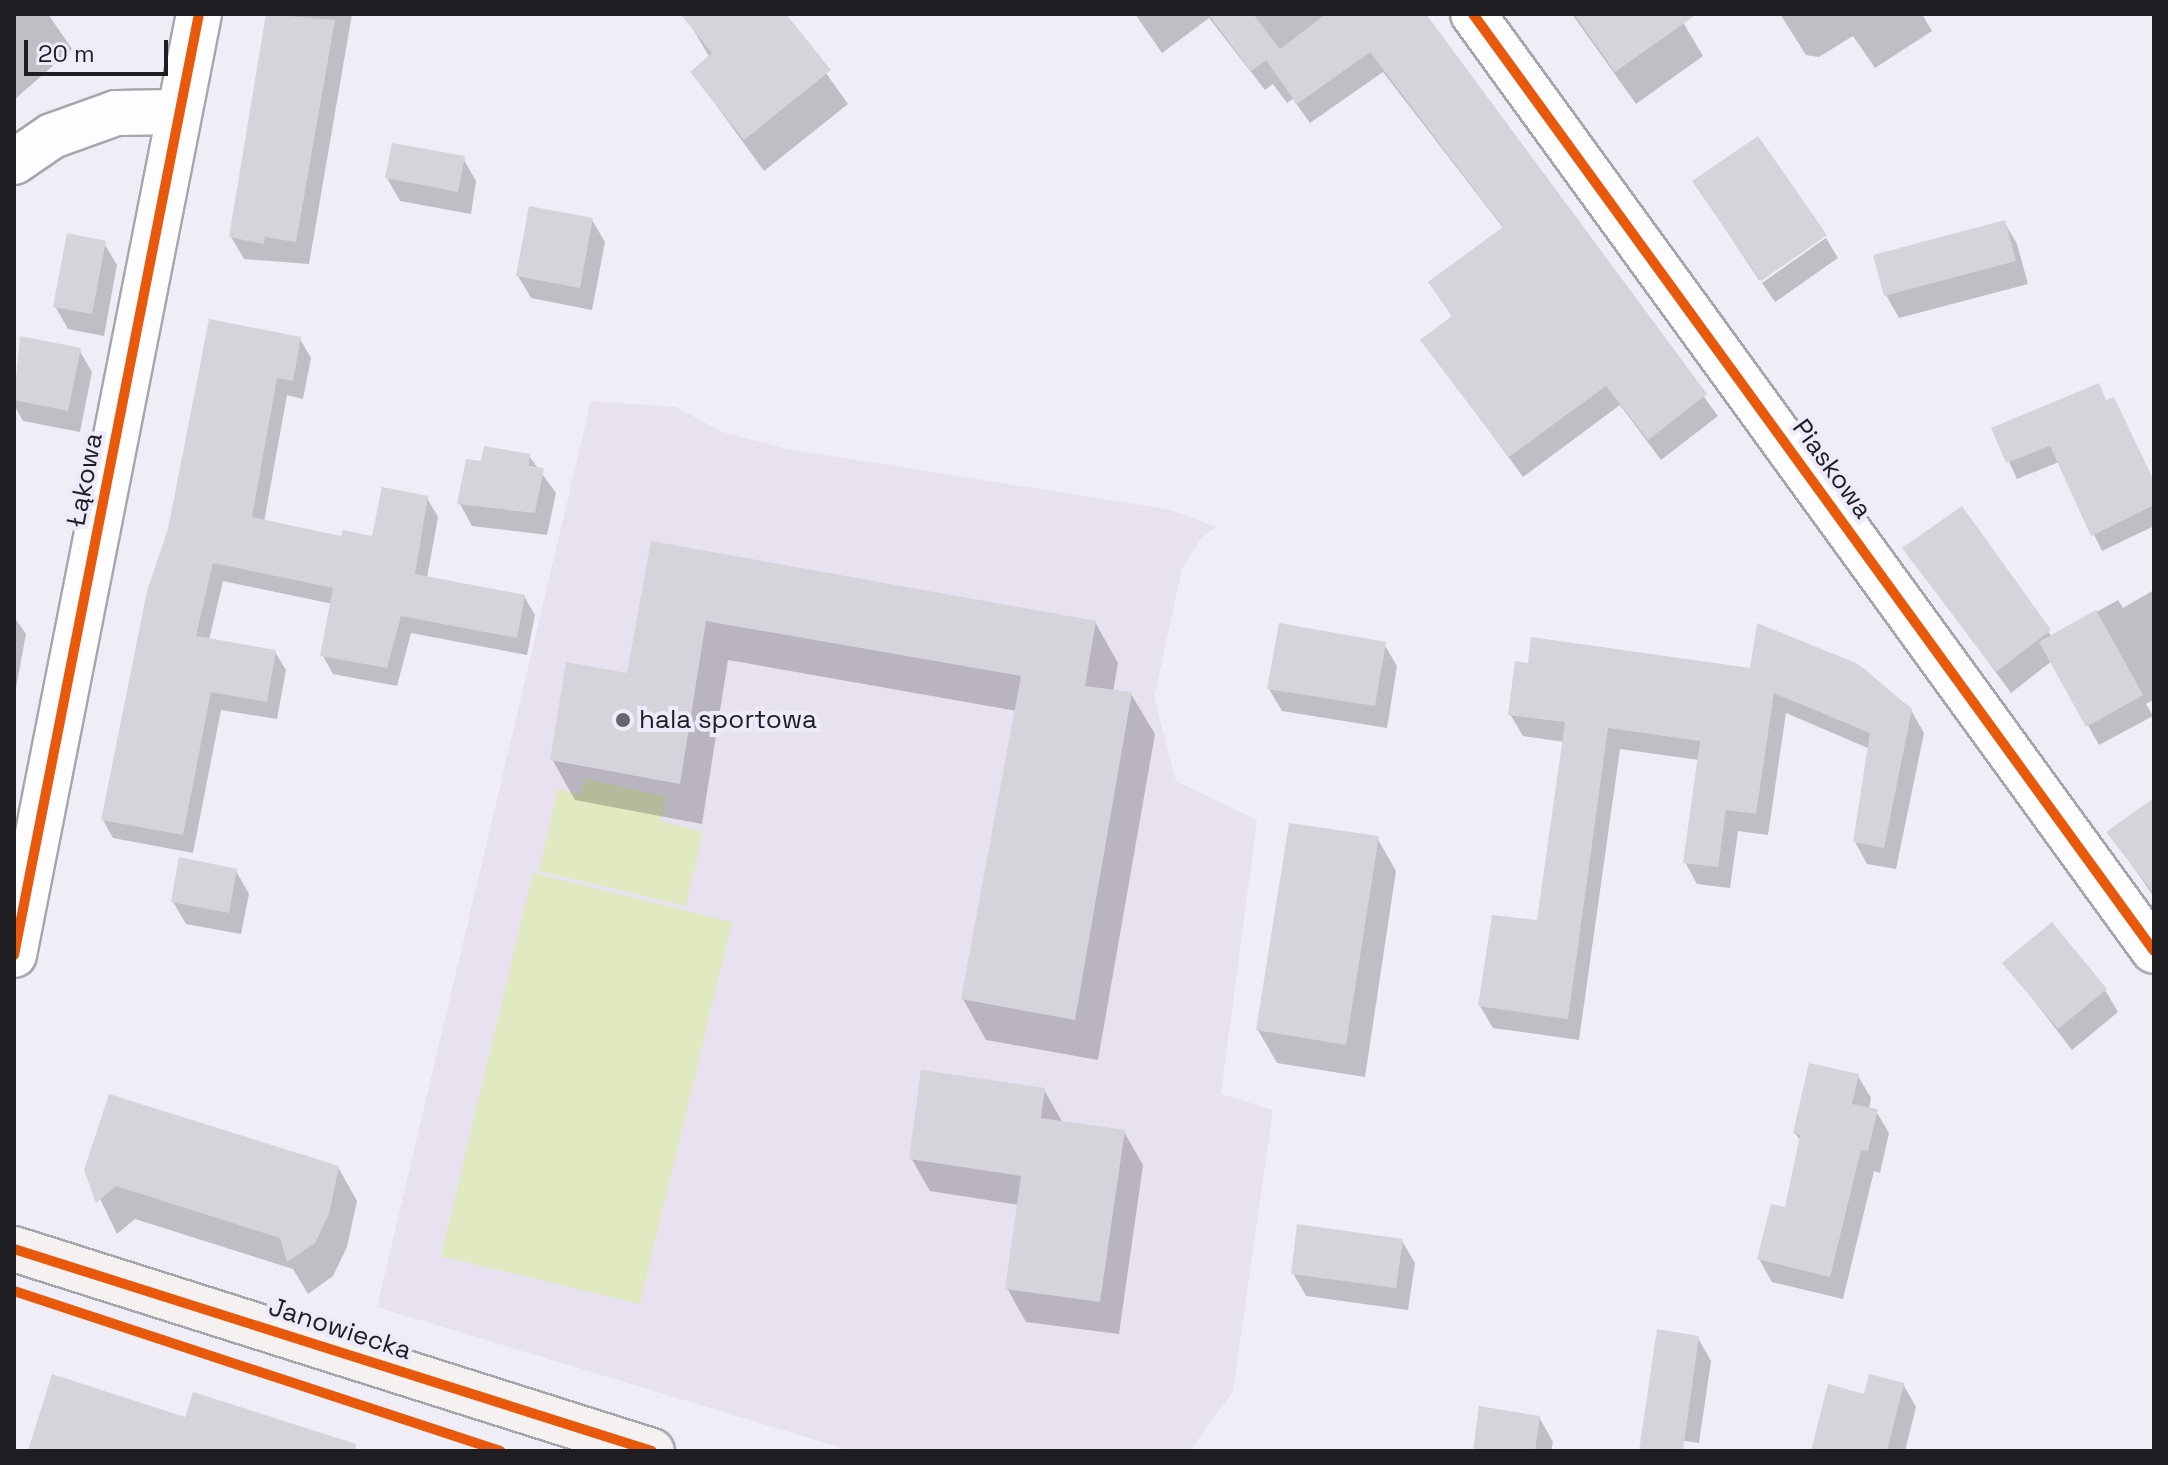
<!DOCTYPE html>
<html>
<head>
<meta charset="utf-8">
<style>
	body { margin:0 }
	#map { position:relative; width:2168px; height:1465px; overflow:hidden; background:#efeef6; font-family:"Space Grotesk",sans-serif }
	div>[style] { position:absolute }
	.education>* { inset:0; background:#e8e1ef }
	.green>* { inset:0; background:#e1e9c1 }
	.shadow>* { inset:0; background:#0003 }
	.building>* { inset:0; background:#d5d4db }
	.roads { filter:drop-shadow(2px 0 #a8a6ad) drop-shadow(-2px 0 #a8a6ad) drop-shadow(0 2px #a8a6ad) drop-shadow(0 -2px #a8a6ad) }
	.street>* { height:44px; margin:-22px; padding:0 22px; transform-origin:22px; border-radius:22px; background:#fdfcfe }
	.secondary>* { height:44px; margin:-22px; padding:0 22px; transform-origin:22px; border-radius:22px; background:#f5f1f1 }
	.cycleway>* { height:10px; margin:-5px; padding:0 5px; transform-origin:5px; border-radius:5px; background:#e8590c }
	.dots>* { width:22px; height:22px; translate:-50% -50%; box-sizing:border-box; border:4px solid #edeaf9; border-radius:50% }
	span { translate:-50% -50%; white-space:nowrap; text-align:center; line-height:1.15; -webkit-text-stroke:8px #edeaf9; paint-order:stroke }
	.street-label { font-size:26px; color:#1e1d22 }
	.poi-label { font-size:26px; color:#1e1d22 }
	.left { translate:0 -50%; text-align:left }
	.frame { position:absolute; inset:0; border:16px solid #1e1d22; pointer-events:none }
	.scale { position:absolute; left:24px; top:40px; width:144px; height:36px; box-sizing:border-box; border:4px solid #1e1d22; border-top:0; padding-left:10px; font-size:24px; line-height:28px; white-space:nowrap; color:#1e1d22; -webkit-text-stroke:6px #edeaf9; paint-order:stroke }
</style>
</head>
<body>
<div id="map">
	<div class="education">
		<div style="clip-path:polygon(591px 401px,675px 407px,723px 432px,787px 449px,1167px 509px,1217px 527px,1201px 538px,1182px 569px,1154px 698px,1176px 781px,1257px 820px,1221px 1094px,1273px 1110px,1233px 1391px,1190px 1451px,852px 1451px,377px 1307px)"></div>
	</div>
	<div class="green">
		<div style="clip-path:polygon(585px 778px,667px 797px,661px 821px,703px 832px,686px 906px,539px 871px,558px 789px,581px 794px)"></div>
		<div style="clip-path:polygon(533px 873px,732px 922px,640px 1304px,441px 1256px)"></div>
	</div>
	<div class="shadow">
		<div style="clip-path:polygon(14px 14px,48px 14px,72px 49px,14px 100px)"></div>
		<div style="clip-path:polygon(269px 14px,352px 14px,309px 264px,244px 259px,231px 237px)"></div>
		<div style="clip-path:polygon(703px 14px,784px 14px,848px 104px,764px 171px,692px 72px,710px 58px,690px 24px)"></div>
		<div style="clip-path:polygon(1135px 14px,1424px 14px,1718px 416px,1661px 460px,1620px 405px,1523px 477px,1423px 341px,1453px 318px,1431px 283px,1504px 229px,1383px 72px,1310px 123px,1293px 99px,1287px 103px,1273px 84px,1265px 90px,1209px 18px,1162px 53px)"></div>
		<div style="clip-path:polygon(1572px 14px,1678px 14px,1703px 56px,1636px 104px)"></div>
		<div style="clip-path:polygon(1780px 14px,1922px 14px,1932px 31px,1875px 68px,1853px 36px,1819px 57px,1806px 55px)"></div>
		<div style="clip-path:polygon(463px 158px,476px 181px,471px 214px,400px 201px,387px 178px)"></div>
		<div style="clip-path:polygon(1694px 182px,1824px 234px,1759px 280px)"></div>
		<div style="clip-path:polygon(592px 220px,605px 242px,592px 310px,531px 298px,518px 276px)"></div>
		<div style="clip-path:polygon(2004px 222px,2017px 244px,2028px 284px,1899px 318px,1886px 295px)"></div>
		<div style="clip-path:polygon(1826px 238px,1838px 258px,1775px 302px,1762px 283px)"></div>
		<div style="clip-path:polygon(104px 243px,117px 265px,104px 336px,68px 329px,55px 306px)"></div>
		<div style="clip-path:polygon(22px 339px,79px 350px,92px 372px,80px 432px,23px 421px,14px 405px)"></div>
		<div style="clip-path:polygon(300px 339px,311px 358px,303px 399px,287px 395px,264px 522px,343px 538px,374px 538px,427px 498px,438px 517px,427px 578px,524px 596px,535px 615px,527px 655px,411px 633px,397px 686px,333px 674px,323px 656px,333px 604px,223px 581px,209px 640px,275px 652px,286px 670px,277px 719px,221px 710px,193px 853px,113px 838px,103px 820px,149px 592px)"></div>
		<div style="clip-path:polygon(2098px 386px,2154px 482px,2154px 526px,2102px 551px,2059px 462px,2017px 479px,1994px 430px)"></div>
		<div style="clip-path:polygon(529px 456px,556px 493px,547px 535px,472px 526px,460px 504px,483px 464px)"></div>
		<div style="clip-path:polygon(1962px 508px,2052px 637px,2118px 600px,2123px 608px,2154px 590px,2154px 700px,2146px 704px,2153px 716px,2099px 745px,2052px 661px,2011px 693px,1905px 549px)"></div>
		<div style="clip-path:polygon(653px 543px,1095px 622px,1118px 663px,1113px 692px,1131px 694px,1155px 734px,1098px 1060px,986px 1040px,963px 999px,1017px 711px,728px 660px,702px 824px,575px 800px,552px 759px,628px 675px)"></div>
		<div style="clip-path:polygon(14px 617px,26px 634px,14px 699px)"></div>
		<div style="clip-path:polygon(1759px 626px,1863px 668px,1911px 710px,1924px 733px,1896px 869px,1867px 864px,1855px 842px,1870px 749px,1786px 713px,1768px 835px,1738px 831px,1730px 888px,1697px 884px,1685px 862px,1699px 760px,1620px 749px,1579px 1040px,1493px 1028px,1480px 1006px,1539px 922px,1565px 742px,1523px 736px,1510px 714px,1752px 671px)"></div>
		<div style="clip-path:polygon(1384px 644px,1397px 666px,1387px 728px,1282px 711px,1269px 689px)"></div>
		<div style="clip-path:polygon(2154px 800px,2154px 897px,2109px 832px)"></div>
		<div style="clip-path:polygon(1377px 838px,1396px 871px,1365px 1077px,1277px 1063px,1258px 1030px)"></div>
		<div style="clip-path:polygon(236px 871px,249px 894px,241px 934px,186px 924px,173px 902px)"></div>
		<div style="clip-path:polygon(2005px 963px,2105px 990px,2118px 1012px,2072px 1050px)"></div>
		<div style="clip-path:polygon(1858px 1076px,1871px 1098px,1869px 1109px,1876px 1111px,1889px 1133px,1880px 1173px,1874px 1171px,1843px 1299px,1772px 1282px,1759px 1259px,1787px 1209px,1801px 1142px,1795px 1133px)"></div>
		<div style="clip-path:polygon(1044px 1090px,1063px 1123px,1124px 1132px,1143px 1165px,1119px 1334px,1026px 1322px,1007px 1288px,1019px 1205px,930px 1191px,911px 1158px)"></div>
		<div style="clip-path:polygon(338px 1167px,357px 1201px,347px 1247px,333px 1276px,308px 1294px,293px 1269px,135px 1219px,117px 1234px,86px 1170px)"></div>
		<div style="clip-path:polygon(1402px 1241px,1415px 1263px,1408px 1310px,1306px 1296px,1293px 1273px)"></div>
		<div style="clip-path:polygon(1698px 1338px,1711px 1361px,1699px 1443px,1659px 1437px)"></div>
		<div style="clip-path:polygon(1903px 1384px,1916px 1407px,1905px 1451px,1813px 1451px,1865px 1397px)"></div>
		<div style="clip-path:polygon(1539px 1417px,1553px 1442px,1551px 1451px,1475px 1451px)"></div>
	</div>
	<div class="building">
		<div style="clip-path:polygon(266px 14px,335px 20px,296px 242px,265px 237px,264px 244px,229px 237px)"></div>
		<div style="clip-path:polygon(680px 14px,786px 14px,831px 70px,744px 140px,690px 72px,712px 53px)"></div>
		<div style="clip-path:polygon(1208px 14px,1253px 14px,1280px 49px,1326px 14px,1426px 14px,1707px 394px,1648px 440px,1606px 386px,1509px 457px,1420px 340px,1452px 316px,1428px 282px,1503px 227px,1370px 52px,1297px 104px,1266px 60px,1251px 71px)"></div>
		<div style="clip-path:polygon(1574px 14px,1697px 14px,1615px 72px)"></div>
		<div style="clip-path:polygon(1758px 136px,1827px 235px,1761px 281px,1692px 181px)"></div>
		<div style="clip-path:polygon(392px 143px,465px 156px,458px 192px,385px 178px)"></div>
		<div style="clip-path:polygon(529px 206px,593px 218px,580px 288px,516px 276px)"></div>
		<div style="clip-path:polygon(2005px 220px,2016px 261px,1884px 296px,1873px 255px)"></div>
		<div style="clip-path:polygon(67px 233px,106px 241px,92px 314px,53px 307px)"></div>
		<div style="clip-path:polygon(209px 319px,301px 337px,293px 381px,277px 378px,252px 517px,341px 536px,343px 530px,372px 536px,382px 487px,428px 496px,415px 574px,525px 595px,517px 638px,401px 616px,387px 668px,320px 656px,333px 588px,213px 563px,196px 636px,276px 650px,267px 702px,211px 692px,183px 835px,101px 820px,147px 591px,168px 529px)"></div>
		<div style="clip-path:polygon(20px 336px,81px 348px,68px 411px,14px 400px)"></div>
		<div style="clip-path:polygon(2099px 383px,2106px 400px,2114px 397px,2154px 481px,2154px 505px,2091px 536px,2050px 446px,2006px 463px,1991px 428px)"></div>
		<div style="clip-path:polygon(484px 446px,530px 454px,529px 466px,544px 468px,535px 513px,457px 504px,466px 459px,481px 461px)"></div>
		<div style="clip-path:polygon(1962px 506px,2051px 630px,1996px 672px,1902px 548px)"></div>
		<div style="clip-path:polygon(651px 541px,1096px 621px,1085px 686px,1132px 692px,1075px 1020px,961px 999px,1021px 676px,706px 621px,680px 784px,550px 760px,566px 662px,627px 673px)"></div>
		<div style="clip-path:polygon(2096px 610px,2143px 695px,2086px 727px,2039px 642px)"></div>
		<div style="clip-path:polygon(1279px 623px,1386px 642px,1375px 706px,1267px 689px)"></div>
		<div style="clip-path:polygon(1757px 623px,1856px 663px,1912px 709px,1884px 848px,1853px 842px,1870px 733px,1774px 693px,1756px 814px,1726px 810px,1718px 867px,1683px 863px,1700px 741px,1608px 728px,1568px 1019px,1478px 1006px,1492px 915px,1537px 920px,1565px 722px,1508px 715px,1515px 661px,1528px 663px,1531px 637px,1750px 668px)"></div>
		<div style="clip-path:polygon(2154px 798px,2154px 894px,2106px 832px)"></div>
		<div style="clip-path:polygon(1289px 823px,1379px 836px,1346px 1045px,1256px 1030px)"></div>
		<div style="clip-path:polygon(179px 857px,237px 869px,229px 913px,171px 902px)"></div>
		<div style="clip-path:polygon(2052px 922px,2107px 989px,2058px 1029px,2002px 963px)"></div>
		<div style="clip-path:polygon(1809px 1063px,1859px 1074px,1852px 1104px,1878px 1109px,1868px 1151px,1861px 1150px,1830px 1277px,1757px 1259px,1771px 1204px,1785px 1207px,1800px 1135px,1793px 1133px)"></div>
		<div style="clip-path:polygon(921px 1070px,1045px 1088px,1041px 1118px,1125px 1130px,1100px 1302px,1005px 1289px,1021px 1176px,909px 1159px)"></div>
		<div style="clip-path:polygon(109px 1094px,339px 1166px,329px 1214px,315px 1243px,287px 1262px,280px 1238px,116px 1186px,96px 1203px,84px 1170px)"></div>
		<div style="clip-path:polygon(1297px 1224px,1403px 1239px,1396px 1288px,1291px 1274px)"></div>
		<div style="clip-path:polygon(1657px 1329px,1699px 1336px,1683px 1451px,1639px 1451px)"></div>
		<div style="clip-path:polygon(52px 1374px,185px 1417px,193px 1392px,356px 1444px,355px 1451px,28px 1451px)"></div>
		<div style="clip-path:polygon(1869px 1374px,1904px 1383px,1887px 1451px,1811px 1451px,1828px 1384px,1864px 1394px)"></div>
		<div style="clip-path:polygon(1479px 1406px,1540px 1416px,1535px 1451px,1473px 1451px)"></div>
	</div>
	<div class="roads">
		<div class="street">
			<div style="left:1473px;top:14px;width:1158px;rotate:53.99deg"></div>
			<div style="left:14px;top:162px;width:46px;rotate:-34.4deg"></div>
			<div style="left:52px;top:136px;width:68px;rotate:-19.8deg"></div>
			<div style="left:116px;top:113px;width:63px;rotate:-0.9deg"></div>
			<div style="left:14px;top:955px;width:959px;rotate:-78.88deg"></div>
		</div>
		<div class="secondary">
			<div style="left:14px;top:1249px;width:669px;rotate:17.57deg"></div>
		</div>
	</div>
	<div class="cycleway">
		<div style="left:1473px;top:14px;width:1158px;rotate:53.99deg"></div>
		<div style="left:14px;top:955px;width:959px;rotate:-78.88deg"></div>
		<div style="left:14px;top:1249px;width:669px;rotate:17.57deg"></div>
		<div style="left:14px;top:1291px;width:512px;rotate:18.22deg"></div>
	</div>
	<div class="dots">
		<div style="left:623px;top:720px;background:#67666c"></div>
	</div>
	<div class="street-label">
		<span style="left:1832px;top:469px;rotate:54deg">Piaskowa</span>
		<span style="left:85px;top:480px;rotate:-79deg">Łąkowa</span>
		<span style="left:340px;top:1329px;rotate:18deg">Janowiecka</span>
	</div>
	<div class="poi-label">
		<span class="left" style="left:639px;top:720px">hala sportowa</span>
	</div>
	<div class="frame"></div>
	<div class="scale">20 m</div>
</div>
</body>
</html>
